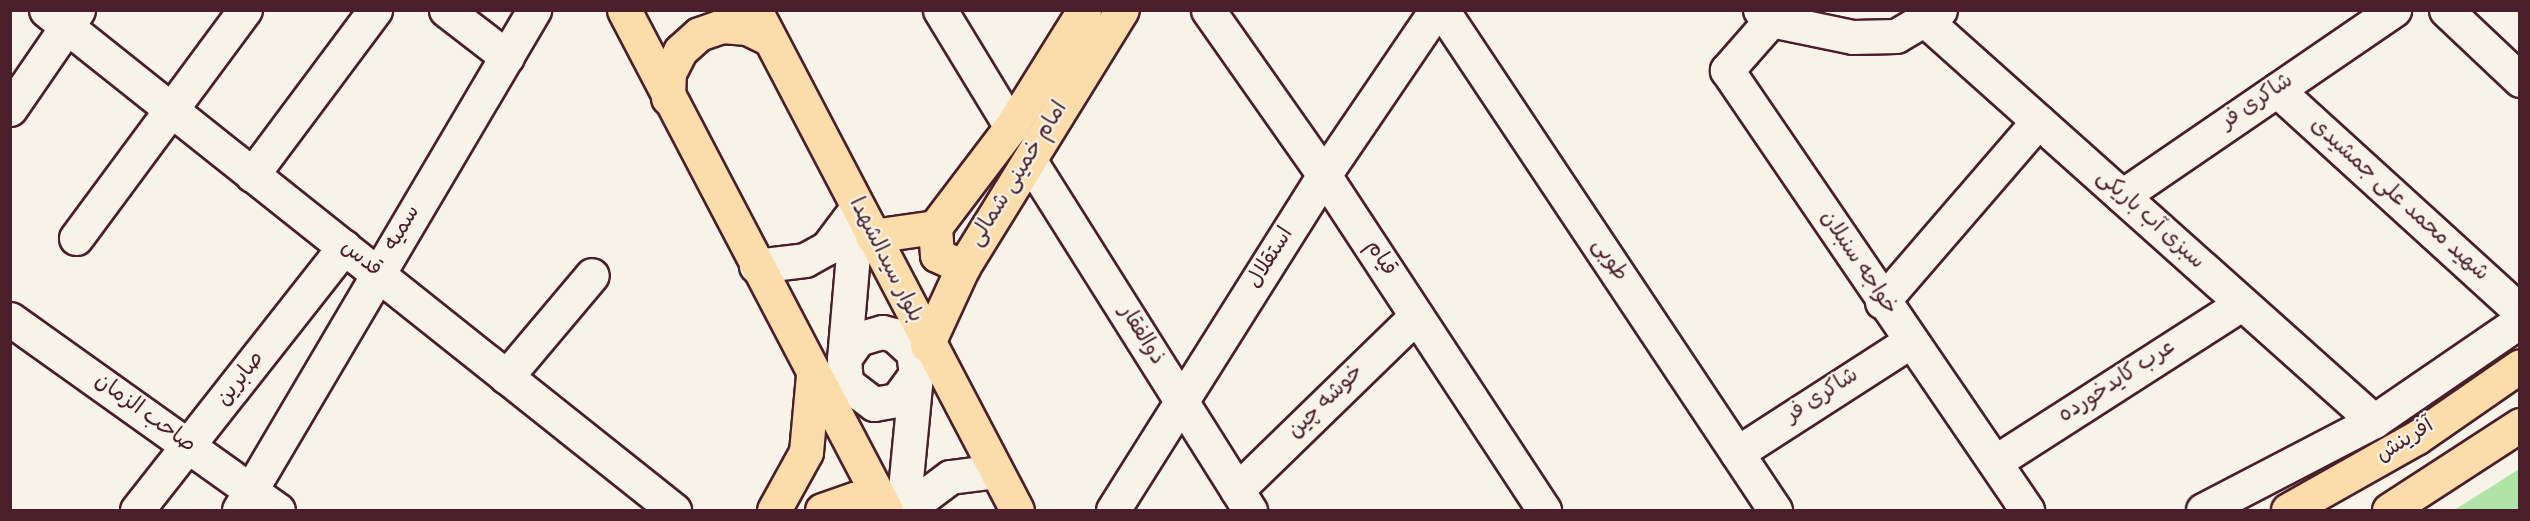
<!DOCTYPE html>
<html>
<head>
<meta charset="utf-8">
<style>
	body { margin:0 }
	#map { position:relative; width:2530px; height:521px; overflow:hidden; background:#f7f3e8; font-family:"Gochi Hand","Playpen Sans Arabic",sans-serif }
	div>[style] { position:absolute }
	.green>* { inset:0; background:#b0e4a6 }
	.roads { filter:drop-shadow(2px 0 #4a1f2b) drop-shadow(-2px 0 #4a1f2b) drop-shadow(0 2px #4a1f2b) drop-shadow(0 -2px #4a1f2b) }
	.minor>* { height:33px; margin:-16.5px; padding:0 16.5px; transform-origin:16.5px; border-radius:16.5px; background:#f7f3e8 }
	.major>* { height:33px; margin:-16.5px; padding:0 16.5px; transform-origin:16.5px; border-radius:16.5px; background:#faddab }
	span { translate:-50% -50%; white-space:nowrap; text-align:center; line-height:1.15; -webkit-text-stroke:4.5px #f7f3e8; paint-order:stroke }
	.street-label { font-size:22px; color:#4a1f2b }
	.frame { position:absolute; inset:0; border:12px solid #4a1f2b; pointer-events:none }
</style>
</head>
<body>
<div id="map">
	<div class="green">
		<div style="clip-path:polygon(2519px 469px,2519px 510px,2454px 510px,2491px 487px)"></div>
	</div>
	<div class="roads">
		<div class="minor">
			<div style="left:46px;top:10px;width:803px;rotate:38.53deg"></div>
			<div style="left:446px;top:10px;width:77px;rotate:37.6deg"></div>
			<div style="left:940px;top:10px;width:137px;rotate:58.7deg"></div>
			<div style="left:1208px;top:10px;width:202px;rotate:54.9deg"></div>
			<div style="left:1324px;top:175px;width:401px;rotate:56.7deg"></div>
			<div style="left:1442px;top:10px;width:601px;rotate:56.34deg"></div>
			<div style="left:1760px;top:10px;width:15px;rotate:42deg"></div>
			<div style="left:1771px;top:20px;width:84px;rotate:11.7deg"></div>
			<div style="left:1853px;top:37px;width:43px;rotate:-1.3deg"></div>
			<div style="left:1896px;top:36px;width:51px;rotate:-30.6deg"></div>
			<div style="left:2446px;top:10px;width:102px;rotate:43.4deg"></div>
			<div style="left:1771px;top:20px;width:67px;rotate:131.3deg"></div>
			<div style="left:1727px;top:70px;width:533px;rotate:55.71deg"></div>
			<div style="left:1925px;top:20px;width:602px;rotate:41.77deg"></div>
			<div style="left:2277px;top:90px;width:328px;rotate:42.3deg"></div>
			<div style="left:10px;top:109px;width:120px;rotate:-55.5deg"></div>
			<div style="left:1030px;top:161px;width:413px;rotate:57.8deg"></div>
			<div style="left:252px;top:175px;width:206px;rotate:-53.3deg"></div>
			<div style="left:2122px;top:196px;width:330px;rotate:-34.4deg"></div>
			<div style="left:76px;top:238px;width:284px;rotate:-53.5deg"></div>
			<div style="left:756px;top:266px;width:49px;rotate:-7deg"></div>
			<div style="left:805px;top:260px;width:25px;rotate:-29deg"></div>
			<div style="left:827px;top:248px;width:50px;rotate:-53.1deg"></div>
			<div style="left:1882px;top:302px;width:239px;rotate:-49.2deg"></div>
			<div style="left:10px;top:319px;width:329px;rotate:35.5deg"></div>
			<div style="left:844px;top:359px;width:152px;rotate:-85.1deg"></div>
			<div style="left:506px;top:377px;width:133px;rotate:-49.9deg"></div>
			<div style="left:1737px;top:453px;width:205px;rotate:-32.8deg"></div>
			<div style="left:1995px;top:462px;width:291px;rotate:-32.7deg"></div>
			<div style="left:1237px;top:490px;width:250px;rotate:-44.2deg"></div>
			<div style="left:137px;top:510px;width:335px;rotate:-51.8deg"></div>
			<div style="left:239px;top:510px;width:581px;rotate:-59.46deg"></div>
			<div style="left:903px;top:510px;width:137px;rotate:-84.5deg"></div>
			<div style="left:916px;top:374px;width:22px;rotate:-98deg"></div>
			<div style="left:913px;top:352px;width:25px;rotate:-138deg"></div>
			<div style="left:894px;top:335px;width:12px;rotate:-166deg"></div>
			<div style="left:882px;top:332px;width:25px;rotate:164deg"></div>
			<div style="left:858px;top:339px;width:24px;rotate:125deg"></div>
			<div style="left:844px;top:359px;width:24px;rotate:85deg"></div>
			<div style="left:846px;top:383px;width:35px;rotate:37deg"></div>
			<div style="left:874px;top:404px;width:23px;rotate:-10deg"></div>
			<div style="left:897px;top:400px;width:32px;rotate:-54deg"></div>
			<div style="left:906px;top:510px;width:55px;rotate:-36.9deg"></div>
			<div style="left:950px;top:477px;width:46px;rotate:-7.4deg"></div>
			<div style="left:1113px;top:510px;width:396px;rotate:-57.8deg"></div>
			<div style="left:1324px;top:175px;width:199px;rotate:-55.8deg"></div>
			<div style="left:2203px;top:510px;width:193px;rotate:-27.5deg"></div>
			<div style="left:2374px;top:421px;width:177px;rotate:-34.4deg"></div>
		</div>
		<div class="major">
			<div style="left:624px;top:10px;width:564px;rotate:62.35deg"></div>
			<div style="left:755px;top:10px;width:564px;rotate:62.35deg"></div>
			<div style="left:668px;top:98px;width:25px;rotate:-88deg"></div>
			<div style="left:669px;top:73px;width:25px;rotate:-63deg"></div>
			<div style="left:680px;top:51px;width:25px;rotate:-42deg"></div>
			<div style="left:699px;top:34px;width:24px;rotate:-19deg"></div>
			<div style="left:722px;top:26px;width:25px;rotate:5deg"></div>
			<div style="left:747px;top:28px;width:25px;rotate:26deg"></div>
			<div style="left:935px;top:227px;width:28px;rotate:86deg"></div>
			<div style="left:937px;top:255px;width:29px;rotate:25deg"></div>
			<div style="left:872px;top:236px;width:64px;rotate:-8.1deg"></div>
			<div style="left:935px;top:227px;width:126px;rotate:-52.8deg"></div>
			<div style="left:1011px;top:127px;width:138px;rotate:-58deg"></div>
			<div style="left:927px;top:345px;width:86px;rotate:-65.2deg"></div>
			<div style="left:963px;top:267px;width:302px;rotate:-58.3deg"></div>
			<div style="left:774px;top:510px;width:66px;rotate:-61.1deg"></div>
			<div style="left:806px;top:452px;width:77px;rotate:-84.8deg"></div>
			<div style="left:822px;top:510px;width:34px;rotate:-19deg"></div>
			<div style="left:854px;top:499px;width:30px;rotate:12deg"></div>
			<div style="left:2288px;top:510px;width:147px;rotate:-29.4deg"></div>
			<div style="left:2416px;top:438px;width:126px;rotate:-34.7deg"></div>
			<div style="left:2389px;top:510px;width:156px;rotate:-33deg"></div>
		</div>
	</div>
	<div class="street-label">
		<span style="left:2258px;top:103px;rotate:-34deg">شاکری فر</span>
		<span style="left:1020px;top:175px;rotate:-58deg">امام خمینی شمالی</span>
		<span style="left:2398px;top:201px;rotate:42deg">شهید محمد علی جمشیدی</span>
		<span style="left:2149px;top:221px;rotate:42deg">سبزی آب باریکی</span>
		<span style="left:404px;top:229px;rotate:-59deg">سمیه</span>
		<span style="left:1272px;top:259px;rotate:-58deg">استقلال</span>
		<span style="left:1379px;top:259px;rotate:57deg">قیام</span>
		<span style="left:360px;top:260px;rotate:39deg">قدس</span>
		<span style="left:884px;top:261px;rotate:63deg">بلوار سیدالشهدا</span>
		<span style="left:1608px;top:261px;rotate:56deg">طوبی</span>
		<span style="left:1857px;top:264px;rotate:56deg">خواجه سنبلان</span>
		<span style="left:1140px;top:336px;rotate:58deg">ذوالفقار</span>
		<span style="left:242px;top:380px;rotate:-52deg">صابرین</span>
		<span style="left:2118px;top:383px;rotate:-33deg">عرب کایدخورده</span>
		<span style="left:1823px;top:397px;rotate:-33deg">شاکری فر</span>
		<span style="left:1327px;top:403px;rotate:-44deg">خوشه چین</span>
		<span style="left:144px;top:415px;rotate:36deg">صاحب الزمان</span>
		<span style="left:2406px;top:442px;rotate:-32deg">آفرینش</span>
	</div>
	<div class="frame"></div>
</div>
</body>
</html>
